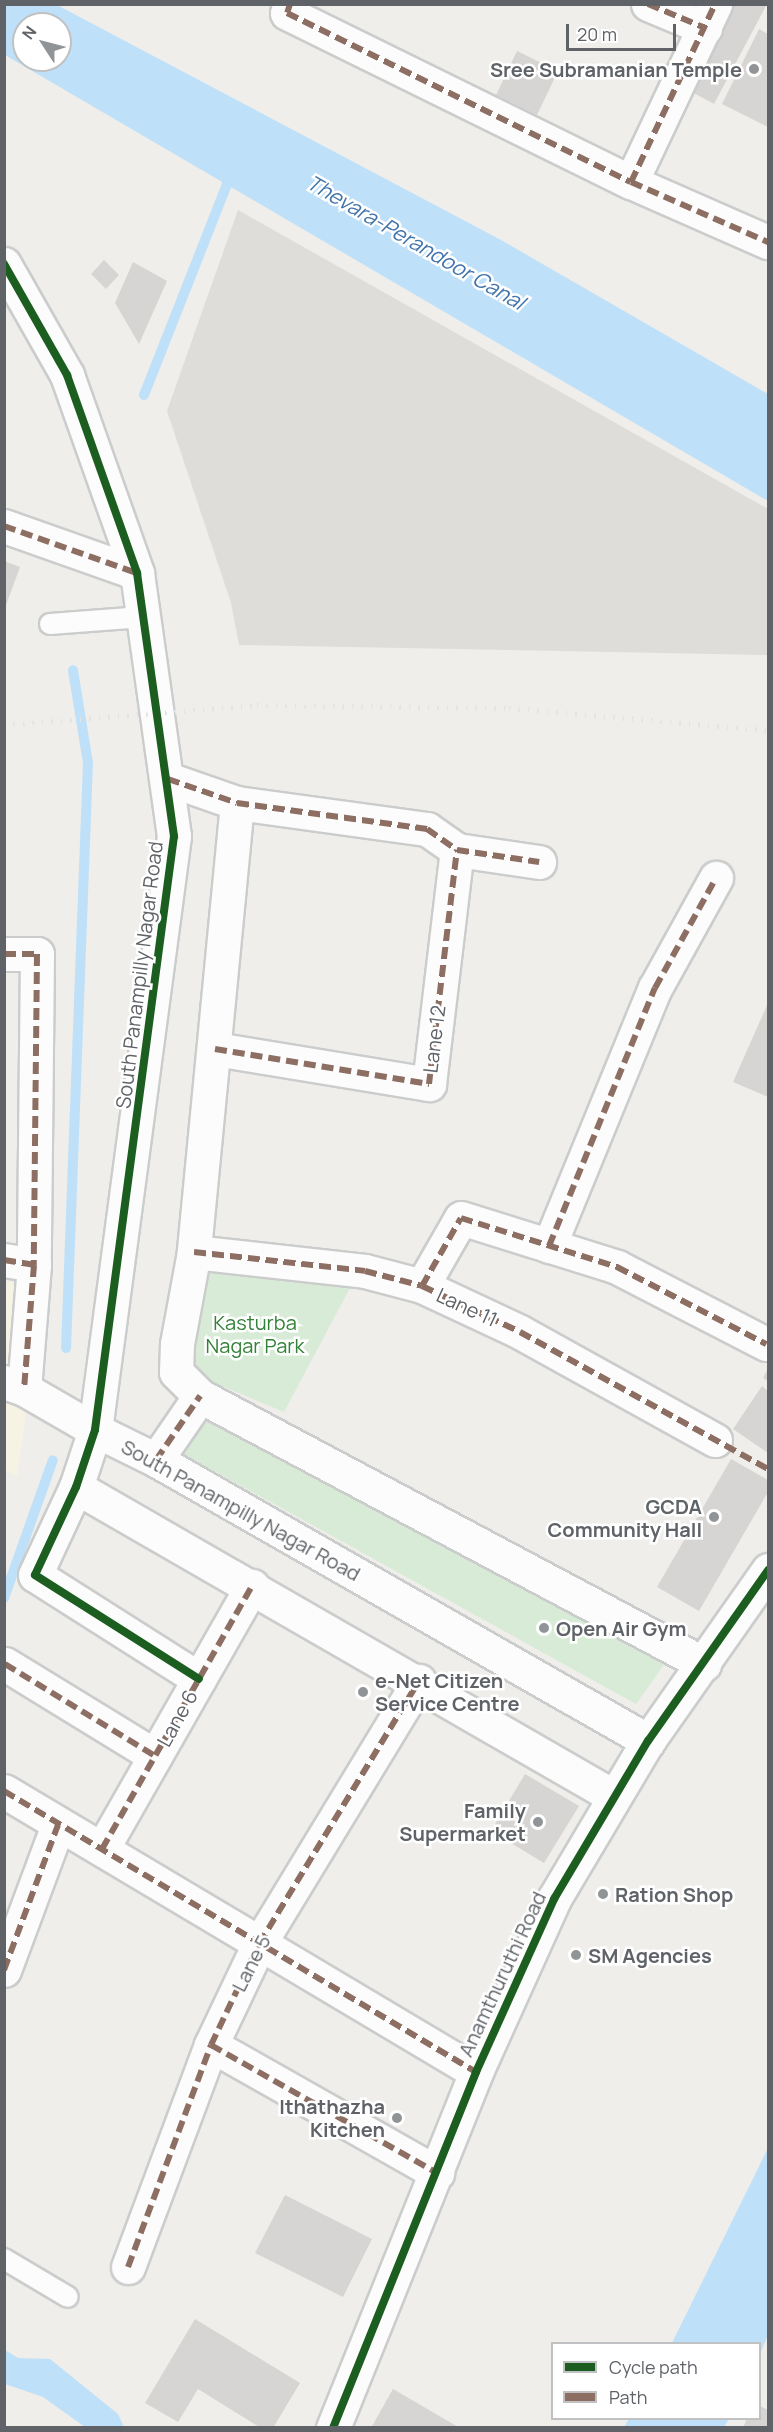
<!DOCTYPE html>
<html>
<head>
<meta charset="utf-8">
<style>
	body { margin:0 }
	#map { position:relative; width:773px; height:2432px; overflow:hidden; background:#efeeea; font-family:Manrope,sans-serif }
	div>[style] { position:absolute }
	.commercial>* { inset:0; background:#f7f3e4 }
	.industrial>* { inset:0; background:#dfddda }
	.green>* { inset:0; background:#d8ebd6 }
	.water>* { inset:0; background:#bfe0f9 }
	.stream>* { height:10px; margin:-5px; padding:0 5px; transform-origin:5px; border-radius:5px; background:#bfe0f9 }
	.building>* { inset:0; background:#d6d5d3 }
	.roads { filter:drop-shadow(2px 0 #cbcccc) drop-shadow(-2px 0 #cbcccc) drop-shadow(0 2px #cbcccc) drop-shadow(0 -2px #cbcccc) }
	.service>* { height:20px; margin:-10px; padding:0 10px; transform-origin:10px; border-radius:10px; background:#fdfcfc }
	.minor>* { height:33px; margin:-16.5px; padding:0 16.5px; transform-origin:16.5px; border-radius:16.5px; background:#fdfcfc }
	.tertiary>* { height:33px; margin:-16.5px; padding:0 16.5px; transform-origin:16.5px; border-radius:16.5px; background:#fdfcfc }
	.rail>* { height:4.5px; margin-top:-2.25px; transform-origin:0; background:repeating-linear-gradient(90deg,#e4e4e4 0 1.5px,transparent 0 9.5px) }
	.quiet>* { height:6px; margin-top:-3px; transform-origin:0; background:repeating-linear-gradient(90deg,#8d6e63 0 12px,transparent 0 18px) }
	.cycleway>* { height:8px; margin:-4px; padding:0 4px; transform-origin:4px; border-radius:4px; background:#1b5e20 }
	.dots>* { width:16px; height:16px; translate:-50% -50%; box-sizing:border-box; border:3px solid #fff; border-radius:50% }
	span { translate:-50% -50%; white-space:nowrap; text-align:center; line-height:1.15; -webkit-text-stroke:5px #fff; paint-order:stroke }
	.poi-label { font-size:20px; color:#5f6368; font-weight:700 }
	.right { translate:-100% -50%; text-align:right }
	.left { translate:0 -50%; text-align:left }
	.street-label { font-size:20px; color:#5f6368 }
	.park-label { font-size:20px; color:#348238 }
	.water-label { font-size:21px; color:#4174aa; font-style:italic }
	.frame { position:absolute; inset:0; border:6px solid #5f6368; pointer-events:none }
	.legend { position:absolute; left:551px; top:2342px; width:210px; height:78px; box-sizing:border-box; background:#fff; border:2px solid #bfc1c3; margin:0; padding:8px 10px; list-style:none; font-size:18px; color:#5f6368 }
	.legend li { display:flex; align-items:center; gap:12px; height:30px }
	.legend b { width:30px; border:2px solid #bfc1c3 }
	.north { position:absolute; left:12px; top:12px; width:60px; height:60px; box-sizing:border-box; background:#fff; border:2px solid #bfc1c3; border-radius:50%; rotate:306deg; font-size:16px; font-weight:700; line-height:24px; text-align:center; color:#5f6368 }
	.north::after { content:''; display:block; margin:auto; width:21px; height:27px; background:#919496; clip-path:polygon(50% 0,100% 100%,50% 72%,0 100%) }
	.scale { position:absolute; left:566px; top:24px; width:110px; height:27px; box-sizing:border-box; border:3px solid #5f6368; border-top:0; padding-left:8px; font-size:18px; line-height:21px; white-space:nowrap; color:#5f6368; -webkit-text-stroke:4px #fff; paint-order:stroke }
</style>
</head>
<body>
<div id="map">
	<div class="commercial">
		<div style="clip-path:polygon(4px 1281px,44px 1288px,17px 1476px,5px 1470px)"></div>
	</div>
	<div class="industrial">
		<div style="clip-path:polygon(238px 210px,768px 509px,768px 655px,239px 645px,231px 603px,167px 411px)"></div>
	</div>
	<div class="green">
		<div style="clip-path:polygon(202px 1265px,351px 1286px,284px 1412px,200px 1377px,189px 1355px)"></div>
		<div style="clip-path:polygon(207px 1414px,668px 1659px,636px 1704px,182px 1453px)"></div>
	</div>
	<div class="water">
		<div style="clip-path:polygon(evenodd,5px 4px,57px 5px,501px 240px,768px 394px,768px 501px,5px 55px,5px 4px,24px 24px,60px 24px,60px 60px,24px 60px,24px 24px)"></div>
		<div style="clip-path:polygon(768px 2148px,768px 2335px,760px 2354px,760px 2344px,672px 2343px)"></div>
		<div style="clip-path:polygon(5px 2350px,18px 2358px,50px 2359px,118px 2414px,124px 2427px,85px 2427px,43px 2397px,5px 2384px)"></div>
		<div style="clip-path:polygon(629px 2419px,629px 2418px,729px 2419px,724px 2427px,624px 2427px)"></div>
	</div>
	<div class="stream">
		<div style="left:144px;top:395px;width:240px;rotate:-68.5deg"></div>
		<div style="left:66px;top:1348px;width:585px;rotate:-87.85deg"></div>
		<div style="left:88px;top:763px;width:94px;rotate:-99.2deg"></div>
		<div style="left:4px;top:1598px;width:146px;rotate:-70.5deg"></div>
	</div>
	<div class="building">
		<div style="clip-path:polygon(733px 4px,767px 4px,714px 104px,688px 90px)"></div>
		<div style="clip-path:polygon(759px 29px,768px 34px,768px 127px,722px 104px)"></div>
		<div style="clip-path:polygon(517px 51px,558px 71px,537px 115px,496px 95px)"></div>
		<div style="clip-path:polygon(104px 260px,119px 275px,106px 289px,91px 274px)"></div>
		<div style="clip-path:polygon(133px 262px,167px 281px,139px 344px,115px 303px)"></div>
		<div style="clip-path:polygon(4px 561px,20px 567px,5px 608px,4px 608px)"></div>
		<div style="clip-path:polygon(768px 1003px,768px 1097px,733px 1082px)"></div>
		<div style="clip-path:polygon(768px 1368px,768px 1381px,763px 1378px)"></div>
		<div style="clip-path:polygon(762px 1386px,768px 1391px,768px 1453px,733px 1429px)"></div>
		<div style="clip-path:polygon(731px 1459px,768px 1480px,768px 1492px,699px 1611px,657px 1587px)"></div>
		<div style="clip-path:polygon(525px 1774px,579px 1806px,544px 1863px,491px 1831px)"></div>
		<div style="clip-path:polygon(285px 2195px,372px 2239px,343px 2297px,255px 2253px)"></div>
		<div style="clip-path:polygon(195px 2319px,300px 2383px,273px 2428px,261px 2428px,198px 2389px,178px 2422px,145px 2403px)"></div>
		<div style="clip-path:polygon(393px 2389px,460px 2428px,371px 2428px)"></div>
		<div style="clip-path:polygon(760px 2406px,768px 2410px,768px 2428px,743px 2428px,747px 2418px,760px 2418px)"></div>
	</div>
	<div class="roads">
		<div class="service">
			<div style="left:50px;top:624px;width:93px;rotate:-4.3deg"></div>
			<div style="left:4px;top:2259px;width:74px;rotate:30.7deg"></div>
		</div>
		<div class="minor">
			<div style="left:290px;top:4px;width:9px;rotate:108deg"></div>
			<div style="left:287px;top:13px;width:383px;rotate:26.2deg"></div>
			<div style="left:631px;top:182px;width:150px;rotate:23.7deg"></div>
			<div style="left:648px;top:4px;width:62px;rotate:22.8deg"></div>
			<div style="left:631px;top:182px;width:197px;rotate:-64.7deg"></div>
			<div style="left:4px;top:526px;width:141px;rotate:19.5deg"></div>
			<div style="left:168px;top:779px;width:73px;rotate:19.2deg"></div>
			<div style="left:237px;top:803px;width:192px;rotate:7.8deg"></div>
			<div style="left:427px;top:829px;width:37px;rotate:35deg"></div>
			<div style="left:457px;top:850px;width:83px;rotate:8.3deg"></div>
			<div style="left:237px;top:803px;width:451px;rotate:95.5deg"></div>
			<div style="left:194px;top:1252px;width:94px;rotate:100.5deg"></div>
			<div style="left:177px;top:1344px;width:28px;rotate:92deg"></div>
			<div style="left:176px;top:1372px;width:34px;rotate:45deg"></div>
			<div style="left:200px;top:1396px;width:571px;rotate:28deg"></div>
			<div style="left:4px;top:954px;width:33px"></div>
			<div style="left:37px;top:954px;width:311px;rotate:90.6deg"></div>
			<div style="left:34px;top:1265px;width:124px;rotate:94.6deg"></div>
			<div style="left:215px;top:1049px;width:217px;rotate:9.3deg"></div>
			<div style="left:429px;top:1084px;width:236px;rotate:-83.2deg"></div>
			<div style="left:549px;top:1246px;width:279px;rotate:-67.7deg"></div>
			<div style="left:655px;top:988px;width:126px;rotate:-61deg"></div>
			<div style="left:194px;top:1252px;width:172px;rotate:6.3deg"></div>
			<div style="left:365px;top:1271px;width:59px;rotate:14.7deg"></div>
			<div style="left:422px;top:1286px;width:108px;rotate:25.1deg"></div>
			<div style="left:520px;top:1332px;width:223px;rotate:29deg"></div>
			<div style="left:4px;top:1260px;width:30px;rotate:9deg"></div>
			<div style="left:422px;top:1286px;width:78px;rotate:-60.2deg"></div>
			<div style="left:461px;top:1218px;width:164px;rotate:17.4deg"></div>
			<div style="left:617px;top:1267px;width:168px;rotate:27.3deg"></div>
			<div style="left:4px;top:1382px;width:21px;rotate:19deg"></div>
			<div style="left:24px;top:1389px;width:82px;rotate:30deg"></div>
			<div style="left:156px;top:1460px;width:78px;rotate:-55.5deg"></div>
			<div style="left:5px;top:1664px;width:176px;rotate:31.5deg"></div>
			<div style="left:199px;top:1679px;width:194px;rotate:-147.6deg"></div>
			<div style="left:35px;top:1575px;width:97px;rotate:-65deg"></div>
			<div style="left:76px;top:1487px;width:620px;rotate:29.92deg"></div>
			<div style="left:4px;top:1791px;width:549px;rotate:30.77deg"></div>
			<div style="left:102px;top:1849px;width:303px;rotate:-60.3deg"></div>
			<div style="left:4px;top:1970px;width:155px;rotate:-69.6deg"></div>
			<div style="left:211px;top:2045px;width:260px;rotate:29.5deg"></div>
			<div style="left:128px;top:2267px;width:237px;rotate:-69.5deg"></div>
			<div style="left:211px;top:2045px;width:112px;rotate:-64.6deg"></div>
			<div style="left:259px;top:1944px;width:308px;rotate:-58.7deg"></div>
		</div>
		<div class="tertiary">
			<div style="left:4px;top:264px;width:128px;rotate:60.4deg"></div>
			<div style="left:67px;top:375px;width:210px;rotate:70.5deg"></div>
			<div style="left:137px;top:573px;width:266px;rotate:82deg"></div>
			<div style="left:174px;top:836px;width:599px;rotate:97.58deg"></div>
			<div style="left:95px;top:1430px;width:60px;rotate:108.4deg"></div>
			<div style="left:95px;top:1430px;width:68px;rotate:26.2deg"></div>
			<div style="left:156px;top:1460px;width:567px;rotate:29.73deg"></div>
			<div style="left:333px;top:2428px;width:384px;rotate:-68.1deg"></div>
			<div style="left:476px;top:2072px;width:190px;rotate:-65.7deg"></div>
			<div style="left:554px;top:1899px;width:184px;rotate:-59.3deg"></div>
			<div style="left:648px;top:1741px;width:209px;rotate:-54.9deg"></div>
		</div>
	</div>
	<div class="rail">
		<div style="left:4px;top:725px;width:254px;rotate:-4.5deg"></div>
		<div style="left:257px;top:705px;width:252px;rotate:0.7deg"></div>
		<div style="left:509px;top:708px;width:260px;rotate:4.9deg"></div>
	</div>
	<div class="quiet">
		<div style="left:290px;top:4px;width:9px;rotate:108deg"></div>
		<div style="left:287px;top:13px;width:383px;rotate:26.2deg"></div>
		<div style="left:631px;top:182px;width:150px;rotate:23.7deg"></div>
		<div style="left:648px;top:4px;width:62px;rotate:22.8deg"></div>
		<div style="left:631px;top:182px;width:197px;rotate:-64.7deg"></div>
		<div style="left:4px;top:526px;width:141px;rotate:19.5deg"></div>
		<div style="left:168px;top:779px;width:73px;rotate:19.2deg"></div>
		<div style="left:237px;top:803px;width:192px;rotate:7.8deg"></div>
		<div style="left:427px;top:829px;width:37px;rotate:35deg"></div>
		<div style="left:457px;top:850px;width:83px;rotate:8.3deg"></div>
		<div style="left:4px;top:954px;width:33px"></div>
		<div style="left:37px;top:954px;width:311px;rotate:90.6deg"></div>
		<div style="left:34px;top:1265px;width:124px;rotate:94.6deg"></div>
		<div style="left:215px;top:1049px;width:217px;rotate:9.3deg"></div>
		<div style="left:429px;top:1084px;width:236px;rotate:-83.2deg"></div>
		<div style="left:549px;top:1246px;width:279px;rotate:-67.7deg"></div>
		<div style="left:655px;top:988px;width:126px;rotate:-61deg"></div>
		<div style="left:194px;top:1252px;width:172px;rotate:6.3deg"></div>
		<div style="left:365px;top:1271px;width:59px;rotate:14.7deg"></div>
		<div style="left:422px;top:1286px;width:108px;rotate:25.1deg"></div>
		<div style="left:520px;top:1332px;width:283px;rotate:28.9deg"></div>
		<div style="left:4px;top:1260px;width:30px;rotate:9deg"></div>
		<div style="left:422px;top:1286px;width:78px;rotate:-60.2deg"></div>
		<div style="left:461px;top:1218px;width:164px;rotate:17.4deg"></div>
		<div style="left:617px;top:1267px;width:168px;rotate:27.3deg"></div>
		<div style="left:156px;top:1460px;width:78px;rotate:-55.5deg"></div>
		<div style="left:5px;top:1664px;width:176px;rotate:31.5deg"></div>
		<div style="left:4px;top:1791px;width:549px;rotate:30.77deg"></div>
		<div style="left:102px;top:1849px;width:303px;rotate:-60.3deg"></div>
		<div style="left:4px;top:1970px;width:155px;rotate:-69.6deg"></div>
		<div style="left:211px;top:2045px;width:260px;rotate:29.5deg"></div>
		<div style="left:128px;top:2267px;width:237px;rotate:-69.5deg"></div>
		<div style="left:211px;top:2045px;width:112px;rotate:-64.6deg"></div>
		<div style="left:259px;top:1944px;width:308px;rotate:-58.7deg"></div>
	</div>
	<div class="cycleway">
		<div style="left:4px;top:264px;width:128px;rotate:60.4deg"></div>
		<div style="left:67px;top:375px;width:210px;rotate:70.5deg"></div>
		<div style="left:137px;top:573px;width:266px;rotate:82deg"></div>
		<div style="left:174px;top:836px;width:599px;rotate:97.58deg"></div>
		<div style="left:95px;top:1430px;width:60px;rotate:108.4deg"></div>
		<div style="left:76px;top:1487px;width:97px;rotate:115deg"></div>
		<div style="left:35px;top:1575px;width:194px;rotate:32.4deg"></div>
		<div style="left:333px;top:2428px;width:384px;rotate:-68.1deg"></div>
		<div style="left:476px;top:2072px;width:190px;rotate:-65.7deg"></div>
		<div style="left:554px;top:1899px;width:184px;rotate:-59.3deg"></div>
		<div style="left:648px;top:1741px;width:209px;rotate:-54.9deg"></div>
	</div>
	<div class="dots">
		<div style="left:754px;top:69px;background:#919496"></div>
		<div style="left:714px;top:1517px;background:#919496"></div>
		<div style="left:544px;top:1628px;background:#919496"></div>
		<div style="left:363px;top:1692px;background:#919496"></div>
		<div style="left:538px;top:1822px;background:#919496"></div>
		<div style="left:603px;top:1894px;background:#919496"></div>
		<div style="left:576px;top:1955px;background:#919496"></div>
		<div style="left:397px;top:2118px;background:#919496"></div>
	</div>
	<div class="poi-label">
		<span class="right" style="left:742px;top:69px">Sree Subramanian Temple</span>
		<span class="right" style="left:702px;top:1518px">GCDA<br>Community Hall</span>
		<span class="left" style="left:556px;top:1628px">Open Air Gym</span>
		<span class="left" style="left:375px;top:1692px">e-Net Citizen<br>Service Centre</span>
		<span class="right" style="left:526px;top:1822px">Family<br>Supermarket</span>
		<span class="left" style="left:615px;top:1894px">Ration Shop</span>
		<span class="left" style="left:588px;top:1955px">SM Agencies</span>
		<span class="right" style="left:385px;top:2118px">Ithathazha<br>Kitchen</span>
	</div>
	<div class="street-label">
		<span style="left:139px;top:975px;rotate:-83deg">South Panampilly Nagar Road</span>
		<span style="left:434px;top:1039px;rotate:-83deg">Lane 12</span>
		<span style="left:467px;top:1307px;rotate:25deg">Lane 11</span>
		<span style="left:241px;top:1510px;rotate:29deg">South Panampilly Nagar Road</span>
		<span style="left:177px;top:1718px;rotate:-61deg">Lane 6</span>
		<span style="left:251px;top:1963px;rotate:-63deg">Lane 5</span>
		<span style="left:502px;top:1974px;rotate:-65deg">Anamthuruthi Road</span>
	</div>
	<div class="park-label">
		<span style="left:255px;top:1334px">Kasturba<br>Nagar Park</span>
	</div>
	<div class="water-label">
		<span style="left:416px;top:242px;rotate:30deg">Thevara-Perandoor Canal</span>
	</div>
	<div class="frame"></div>
	<ul class="legend">
	<li><b style="height:8px;background:#1b5e20"></b>Cycle path</li>
	<li><b style="height:8px;background:#8d6e63"></b>Path</li>
	</ul>
	<div class="north">N</div>
	<div class="scale">20 m</div>
</div>
</body>
</html>
